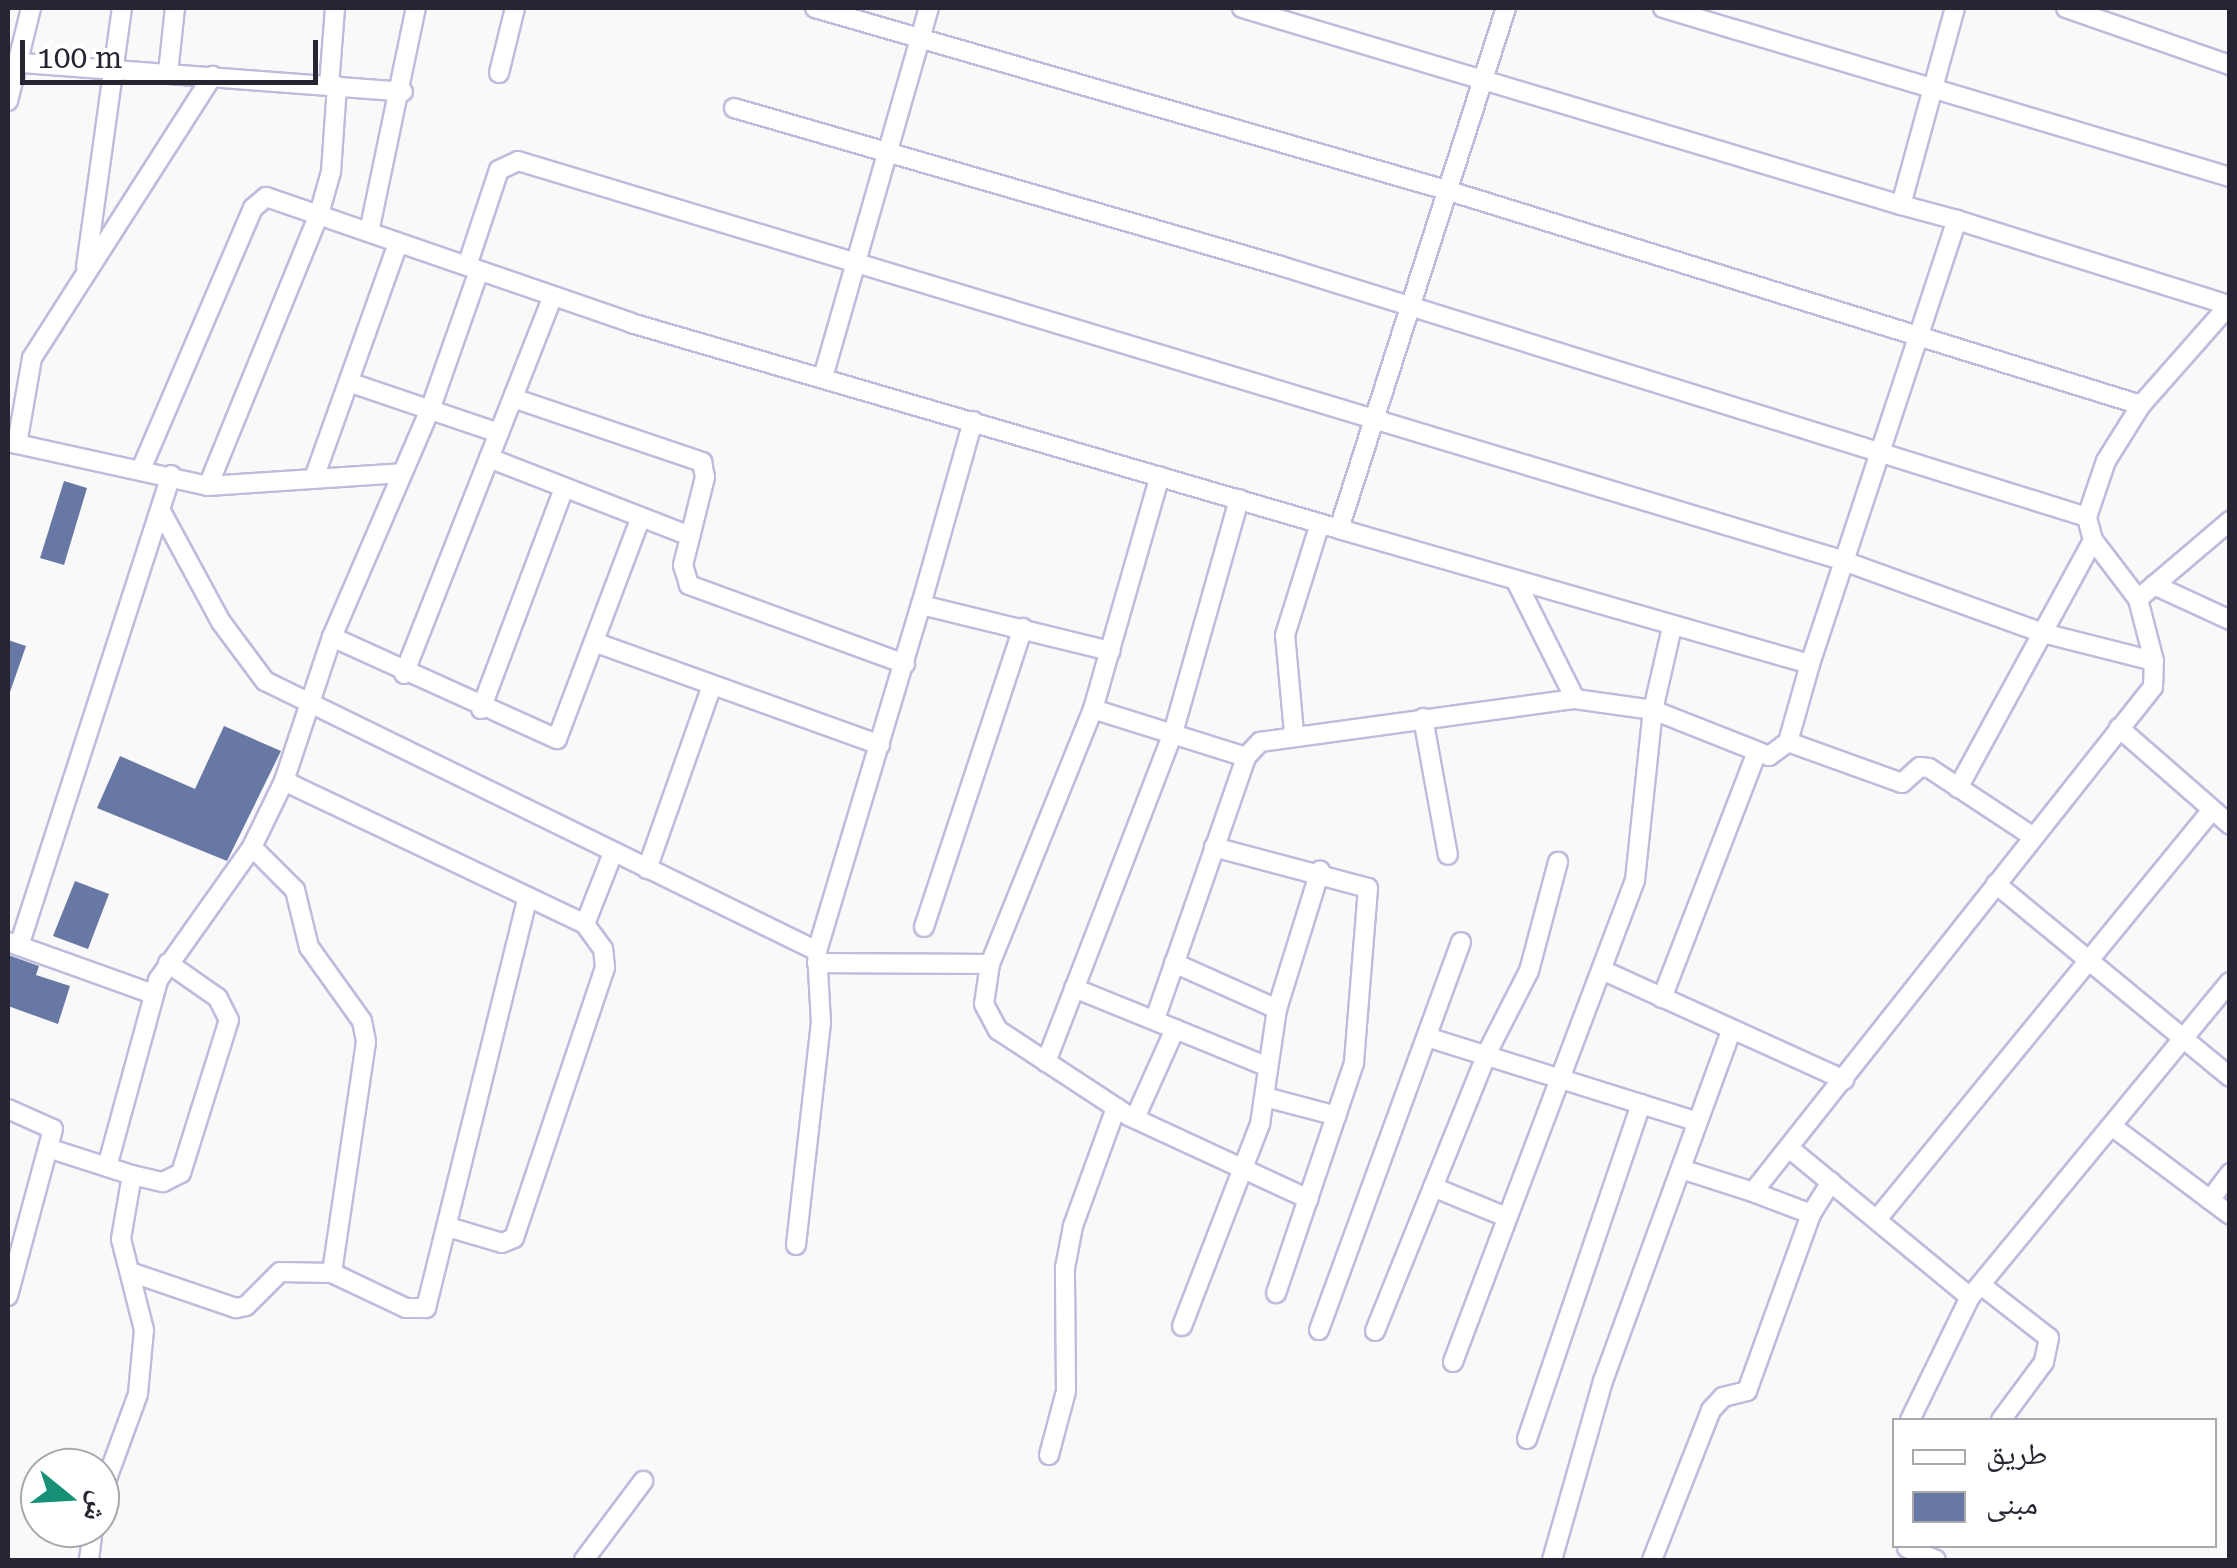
<!DOCTYPE html>
<html>
<head>
<meta charset="utf-8">
<style>
	body { margin:0 }
	#map { position:relative; width:2237px; height:1568px; overflow:hidden; background:#f9f9f9; font-family:"Roboto Serif","Noto Naskh Arabic",serif }
	div>[style] { position:absolute }
	.building>* { inset:0; background:#6878a4 }
	.roads { filter:drop-shadow(2px 0 #c0bbdc) drop-shadow(-2px 0 #c0bbdc) drop-shadow(0 2px #c0bbdc) drop-shadow(0 -2px #c0bbdc) }
	.street>* { height:18px; margin:-9px; padding:0 9px; transform-origin:9px; border-radius:9px; background:#fff }
	span { translate:-50% -50%; white-space:nowrap; text-align:center; line-height:1.15; -webkit-text-stroke:9px #fff; paint-order:stroke }
	.frame { position:absolute; inset:0; border:10px solid #272532; pointer-events:none }
	.legend { position:absolute; left:1892px; top:1418px; width:325px; height:130px; box-sizing:border-box; background:#fff; border:2px solid #a9a8ad; margin:0; padding:12px 18px; list-style:none; font-size:30px; color:#272532 }
	.legend li { display:flex; align-items:center; gap:20px; height:50px }
	.legend b { width:50px; border:2px solid #a9a8ad }
	.north { position:absolute; left:20px; top:1448px; width:100px; height:100px; box-sizing:border-box; background:#fff; border:2px solid #a9a8ad; border-radius:50%; rotate:108deg; font-size:28px; font-weight:700; line-height:40px; text-align:center; color:#272532 }
	.north::after { content:''; display:block; margin:auto; width:35px; height:45px; background:#169076; clip-path:polygon(50% 0,100% 100%,50% 72%,0 100%) }
	.scale { position:absolute; left:20px; top:40px; width:298px; height:45px; box-sizing:border-box; border:5px solid #272532; border-top:0; padding-left:12px; font-size:30px; line-height:35px; white-space:nowrap; color:#272532; -webkit-text-stroke:8px #fff; paint-order:stroke }
</style>
</head>
<body>
<div id="map">
	<div class="building">
		<div style="clip-path:polygon(64px 481px,87px 488px,64px 565px,40px 558px)"></div>
		<div style="clip-path:polygon(8px 640px,26px 646px,10px 692px,8px 691px)"></div>
		<div style="clip-path:polygon(224px 726px,281px 751px,227px 861px,97px 808px,120px 756px,195px 789px)"></div>
		<div style="clip-path:polygon(75px 881px,109px 894px,88px 949px,53px 936px)"></div>
		<div style="clip-path:polygon(8px 955px,39px 966px,36px 975px,70px 986px,58px 1024px,8px 1006px)"></div>
	</div>
	<div class="roads">
		<div class="street">
			<div style="left:815px;top:8px;width:657px;rotate:16.09deg"></div>
			<div style="left:1446px;top:190px;width:727px;rotate:17.19deg"></div>
			<div style="left:1242px;top:8px;width:688px;rotate:16.64deg"></div>
			<div style="left:1663px;top:8px;width:592px;rotate:16.6deg"></div>
			<div style="left:2066px;top:8px;width:174px;rotate:19.2deg"></div>
			<div style="left:8px;top:62px;width:396px;rotate:4.3deg"></div>
			<div style="left:168px;top:73px;width:65px;rotate:-83.9deg"></div>
			<div style="left:499px;top:73px;width:67px;rotate:-76.2deg"></div>
			<div style="left:329px;top:86px;width:78px;rotate:-85.6deg"></div>
			<div style="left:8px;top:101px;width:96px;rotate:-76.1deg"></div>
			<div style="left:734px;top:108px;width:569px;rotate:16.11deg"></div>
			<div style="left:1281px;top:266px;width:844px;rotate:17.3deg"></div>
			<div style="left:1957px;top:220px;width:285px;rotate:17.4deg"></div>
			<div style="left:369px;top:232px;width:229px;rotate:-78.2deg"></div>
			<div style="left:467px;top:266px;width:101px;rotate:-71.6deg"></div>
			<div style="left:499px;top:170px;width:21px;rotate:-25deg"></div>
			<div style="left:518px;top:161px;width:1382px;rotate:16.78deg"></div>
			<div style="left:1841px;top:560px;width:215px;rotate:19.9deg"></div>
			<div style="left:2043px;top:633px;width:114px;rotate:14.2deg"></div>
			<div style="left:86px;top:267px;width:261px;rotate:-82.1deg"></div>
			<div style="left:823px;top:377px;width:384px;rotate:-74deg"></div>
			<div style="left:351px;top:383px;width:156px;rotate:18.7deg"></div>
			<div style="left:513px;top:398px;width:200px;rotate:18.7deg"></div>
			<div style="left:702px;top:462px;width:15px;rotate:79deg"></div>
			<div style="left:705px;top:477px;width:91px;rotate:104deg"></div>
			<div style="left:683px;top:565px;width:21px;rotate:73deg"></div>
			<div style="left:689px;top:585px;width:230px;rotate:20.1deg"></div>
			<div style="left:973px;top:421px;width:191px;rotate:105.8deg"></div>
			<div style="left:921px;top:605px;width:195px;rotate:13.7deg"></div>
			<div style="left:8px;top:442px;width:205px;rotate:12.4deg"></div>
			<div style="left:208px;top:486px;width:194px;rotate:-3.8deg"></div>
			<div style="left:17px;top:444px;width:87px;rotate:-80.1deg"></div>
			<div style="left:32px;top:358px;width:335px;rotate:-57.4deg"></div>
			<div style="left:489px;top:458px;width:216px;rotate:21.2deg"></div>
			<div style="left:142px;top:467px;width:282px;rotate:-66.8deg"></div>
			<div style="left:253px;top:208px;width:17px;rotate:-40deg"></div>
			<div style="left:266px;top:197px;width:386px;rotate:19deg"></div>
			<div style="left:631px;top:323px;width:737px;rotate:16.22deg"></div>
			<div style="left:1339px;top:529px;width:547px;rotate:-72.23deg"></div>
			<div style="left:314px;top:478px;width:250px;rotate:-70.3deg"></div>
			<div style="left:208px;top:486px;width:294px;rotate:-67.8deg"></div>
			<div style="left:319px;top:214px;width:44px;rotate:-74.1deg"></div>
			<div style="left:331px;top:172px;width:86px;rotate:-86deg"></div>
			<div style="left:162px;top:513px;width:124px;rotate:61.6deg"></div>
			<div style="left:221px;top:622px;width:74px;rotate:53.3deg"></div>
			<div style="left:265px;top:681px;width:614px;rotate:26.06deg"></div>
			<div style="left:1339px;top:529px;width:490px;rotate:16deg"></div>
			<div style="left:1810px;top:664px;width:468px;rotate:-71.7deg"></div>
			<div style="left:1957px;top:220px;width:58px;rotate:-165deg"></div>
			<div style="left:1901px;top:205px;width:204px;rotate:-74.7deg"></div>
			<div style="left:1516px;top:581px;width:132px;rotate:63.4deg"></div>
			<div style="left:2154px;top:585px;width:84px;rotate:24.7deg"></div>
			<div style="left:2138px;top:599px;width:121px;rotate:-40.3deg"></div>
			<div style="left:332px;top:637px;width:247px;rotate:24.4deg"></div>
			<div style="left:557px;top:739px;width:237px;rotate:-69.3deg"></div>
			<div style="left:594px;top:642px;width:304px;rotate:19.8deg"></div>
			<div style="left:404px;top:674px;width:406px;rotate:-68.5deg"></div>
			<div style="left:481px;top:709px;width:236px;rotate:-69.4deg"></div>
			<div style="left:1093px;top:709px;width:160px;rotate:17.4deg"></div>
			<div style="left:1423px;top:718px;width:139px;rotate:79.7deg"></div>
			<div style="left:2119px;top:728px;width:147px;rotate:41.1deg"></div>
			<div style="left:1294px;top:733px;width:98px;rotate:-95.2deg"></div>
			<div style="left:1285px;top:635px;width:117px;rotate:-72.6deg"></div>
			<div style="left:1788px;top:742px;width:121px;rotate:19.8deg"></div>
			<div style="left:1902px;top:783px;width:24px;rotate:-42deg"></div>
			<div style="left:1920px;top:767px;width:9px;rotate:6deg"></div>
			<div style="left:1929px;top:768px;width:123px;rotate:33.4deg"></div>
			<div style="left:284px;top:781px;width:333px;rotate:25.4deg"></div>
			<div style="left:585px;top:924px;width:76px;rotate:-68.5deg"></div>
			<div style="left:1958px;top:788px;width:282px;rotate:-61.4deg"></div>
			<div style="left:252px;top:847px;width:61px;rotate:45deg"></div>
			<div style="left:295px;top:890px;width:59px;rotate:76.2deg"></div>
			<div style="left:309px;top:947px;width:91px;rotate:54.4deg"></div>
			<div style="left:362px;top:1021px;width:21px;rotate:79deg"></div>
			<div style="left:366px;top:1042px;width:233px;rotate:98.4deg"></div>
			<div style="left:1214px;top:847px;width:159px;rotate:14.9deg"></div>
			<div style="left:1368px;top:888px;width:176px;rotate:94.6deg"></div>
			<div style="left:1354px;top:1063px;width:243px;rotate:108.7deg"></div>
			<div style="left:647px;top:869px;width:195px;rotate:-70.5deg"></div>
			<div style="left:1996px;top:884px;width:303px;rotate:39.5deg"></div>
			<div style="left:924px;top:927px;width:315px;rotate:-71.7deg"></div>
			<div style="left:8px;top:942px;width:154px;rotate:19.7deg"></div>
			<div style="left:19px;top:946px;width:495px;rotate:-72.1deg"></div>
			<div style="left:817px;top:963px;width:173px;rotate:0.3deg"></div>
			<div style="left:990px;top:964px;width:275px;rotate:-68deg"></div>
			<div style="left:1093px;top:709px;width:242px;rotate:-74deg"></div>
			<div style="left:1174px;top:963px;width:113px;rotate:24.1deg"></div>
			<div style="left:990px;top:964px;width:40px;rotate:98.5deg"></div>
			<div style="left:984px;top:1004px;width:30px;rotate:62deg"></div>
			<div style="left:998px;top:1030px;width:157px;rotate:33.3deg"></div>
			<div style="left:1129px;top:1116px;width:198px;rotate:24.8deg"></div>
			<div style="left:1602px;top:970px;width:266px;rotate:24.4deg"></div>
			<div style="left:1074px;top:988px;width:109px;rotate:22.1deg"></div>
			<div style="left:1175px;top:1029px;width:98px;rotate:114.2deg"></div>
			<div style="left:1662px;top:998px;width:264px;rotate:-68.9deg"></div>
			<div style="left:1155px;top:1019px;width:277px;rotate:-70.8deg"></div>
			<div style="left:1246px;top:757px;width:21px;rotate:-47deg"></div>
			<div style="left:1260px;top:742px;width:318px;rotate:-7.8deg"></div>
			<div style="left:1575px;top:699px;width:79px;rotate:8deg"></div>
			<div style="left:1653px;top:710px;width:125px;rotate:21.6deg"></div>
			<div style="left:1769px;top:756px;width:24px;rotate:-36deg"></div>
			<div style="left:1788px;top:742px;width:81px;rotate:-74.2deg"></div>
			<div style="left:1175px;top:1029px;width:100px;rotate:22.2deg"></div>
			<div style="left:1427px;top:1037px;width:281px;rotate:17.4deg"></div>
			<div style="left:1046px;top:1062px;width:353px;rotate:-68.9deg"></div>
			<div style="left:1173px;top:733px;width:243px;rotate:-74.2deg"></div>
			<div style="left:1265px;top:1097px;width:74px;rotate:14.8deg"></div>
			<div style="left:8px;top:1109px;width:49px;rotate:24deg"></div>
			<div style="left:53px;top:1129px;width:173px;rotate:105.1deg"></div>
			<div style="left:2113px;top:1127px;width:146px;rotate:36.9deg"></div>
			<div style="left:1789px;top:1148px;width:234px;rotate:39.5deg"></div>
			<div style="left:51px;top:1149px;width:85px;rotate:17.8deg"></div>
			<div style="left:132px;top:1175px;width:65px;rotate:99.8deg"></div>
			<div style="left:121px;top:1239px;width:94px;rotate:75.8deg"></div>
			<div style="left:144px;top:1330px;width:64px;rotate:95.4deg"></div>
			<div style="left:138px;top:1394px;width:111px;rotate:110.1deg"></div>
			<div style="left:107px;top:1167px;width:194px;rotate:-74.7deg"></div>
			<div style="left:158px;top:980px;width:163px;rotate:-54.7deg"></div>
			<div style="left:252px;top:847px;width:73px;rotate:-64.1deg"></div>
			<div style="left:284px;top:781px;width:152px;rotate:-71.6deg"></div>
			<div style="left:332px;top:637px;width:250px;rotate:-66.7deg"></div>
			<div style="left:431px;top:407px;width:144px;rotate:-70.6deg"></div>
			<div style="left:1681px;top:1169px;width:76px;rotate:17.7deg"></div>
			<div style="left:1753px;top:1192px;width:644px;rotate:-51.62deg"></div>
			<div style="left:2153px;top:687px;width:26px;rotate:-88deg"></div>
			<div style="left:2154px;top:661px;width:64px;rotate:-104.5deg"></div>
			<div style="left:2138px;top:599px;width:74px;rotate:-127.3deg"></div>
			<div style="left:2093px;top:540px;width:24px;rotate:-105deg"></div>
			<div style="left:2087px;top:517px;width:59px;rotate:-71.3deg"></div>
			<div style="left:2106px;top:461px;width:66px;rotate:-58deg"></div>
			<div style="left:2141px;top:405px;width:135px;rotate:-48.6deg"></div>
			<div style="left:132px;top:1175px;width:32px;rotate:13deg"></div>
			<div style="left:163px;top:1182px;width:20px;rotate:-27deg"></div>
			<div style="left:181px;top:1173px;width:160px;rotate:-72.6deg"></div>
			<div style="left:229px;top:1020px;width:25px;rotate:-117deg"></div>
			<div style="left:218px;top:998px;width:61px;rotate:-145deg"></div>
			<div style="left:1433px;top:1187px;width:79px;rotate:22.3deg"></div>
			<div style="left:1753px;top:1192px;width:62px;rotate:20.8deg"></div>
			<div style="left:2210px;top:1200px;width:34px;rotate:-53deg"></div>
			<div style="left:1878px;top:1218px;width:527px;rotate:-50.7deg"></div>
			<div style="left:448px;top:1227px;width:56px;rotate:16.5deg"></div>
			<div style="left:502px;top:1243px;width:13px;rotate:-23deg"></div>
			<div style="left:514px;top:1238px;width:286px;rotate:-71.4deg"></div>
			<div style="left:605px;top:967px;width:18px;rotate:-96deg"></div>
			<div style="left:603px;top:949px;width:31px;rotate:-126deg"></div>
			<div style="left:796px;top:1245px;width:223px;rotate:-83.6deg"></div>
			<div style="left:821px;top:1023px;width:72px;rotate:-93.2deg"></div>
			<div style="left:817px;top:951px;width:361px;rotate:-73.3deg"></div>
			<div style="left:133px;top:1273px;width:109px;rotate:18.8deg"></div>
			<div style="left:236px;top:1308px;width:10px;rotate:-11deg"></div>
			<div style="left:246px;top:1306px;width:48px;rotate:-45deg"></div>
			<div style="left:280px;top:1272px;width:52px;rotate:1.1deg"></div>
			<div style="left:332px;top:1273px;width:82px;rotate:25.3deg"></div>
			<div style="left:406px;top:1308px;width:20px"></div>
			<div style="left:426px;top:1308px;width:421px;rotate:-76.1deg"></div>
			<div style="left:1981px;top:1285px;width:86px;rotate:37.9deg"></div>
			<div style="left:2049px;top:1338px;width:25px;rotate:102deg"></div>
			<div style="left:2044px;top:1362px;width:72px;rotate:126.6deg"></div>
			<div style="left:1182px;top:1326px;width:217px;rotate:-68.9deg"></div>
			<div style="left:1260px;top:1124px;width:116px;rotate:-81.6deg"></div>
			<div style="left:1277px;top:1009px;width:145px;rotate:-72.7deg"></div>
			<div style="left:1319px;top:1330px;width:413px;rotate:-69.9deg"></div>
			<div style="left:1375px;top:1331px;width:302px;rotate:-68deg"></div>
			<div style="left:1488px;top:1051px;width:90px;rotate:-62.9deg"></div>
			<div style="left:1529px;top:971px;width:113px;rotate:-75.1deg"></div>
			<div style="left:1453px;top:1362px;width:515px;rotate:-69.31deg"></div>
			<div style="left:1635px;top:880px;width:171px;rotate:-84deg"></div>
			<div style="left:1653px;top:710px;width:85px;rotate:-77.1deg"></div>
			<div style="left:1910px;top:1420px;width:137px;rotate:-64deg"></div>
			<div style="left:1970px;top:1297px;width:408px;rotate:-50.5deg"></div>
			<div style="left:1527px;top:1439px;width:354px;rotate:-71.2deg"></div>
			<div style="left:1049px;top:1455px;width:66px;rotate:-75.1deg"></div>
			<div style="left:1066px;top:1391px;width:123px;rotate:-90.5deg"></div>
			<div style="left:1065px;top:1268px;width:43px;rotate:-79.2deg"></div>
			<div style="left:1073px;top:1226px;width:126px;rotate:-70deg"></div>
			<div style="left:1907px;top:1548px;width:31px;rotate:22deg"></div>
			<div style="left:89px;top:1560px;width:32px;rotate:-83deg"></div>
			<div style="left:584px;top:1560px;width:99px;rotate:-53.2deg"></div>
			<div style="left:1552px;top:1560px;width:186px;rotate:-74.1deg"></div>
			<div style="left:1603px;top:1381px;width:373px;rotate:-69.9deg"></div>
			<div style="left:1652px;top:1560px;width:161px;rotate:-68.5deg"></div>
			<div style="left:1711px;top:1410px;width:18px;rotate:-47deg"></div>
			<div style="left:1723px;top:1397px;width:25px;rotate:-14deg"></div>
			<div style="left:1747px;top:1391px;width:188px;rotate:-70.1deg"></div>
			<div style="left:1811px;top:1214px;width:38px;rotate:-58deg"></div>
		</div>
	</div>
	<div class="frame"></div>
	<ul class="legend">
	<li><b style="height:12px;background:#fff"></b>طريق</li>
	<li><b style="height:28px;background:#6878a4"></b>مبنى</li>
	</ul>
	<div class="north">ش</div>
	<div class="scale">100 m</div>
</div>
</body>
</html>
